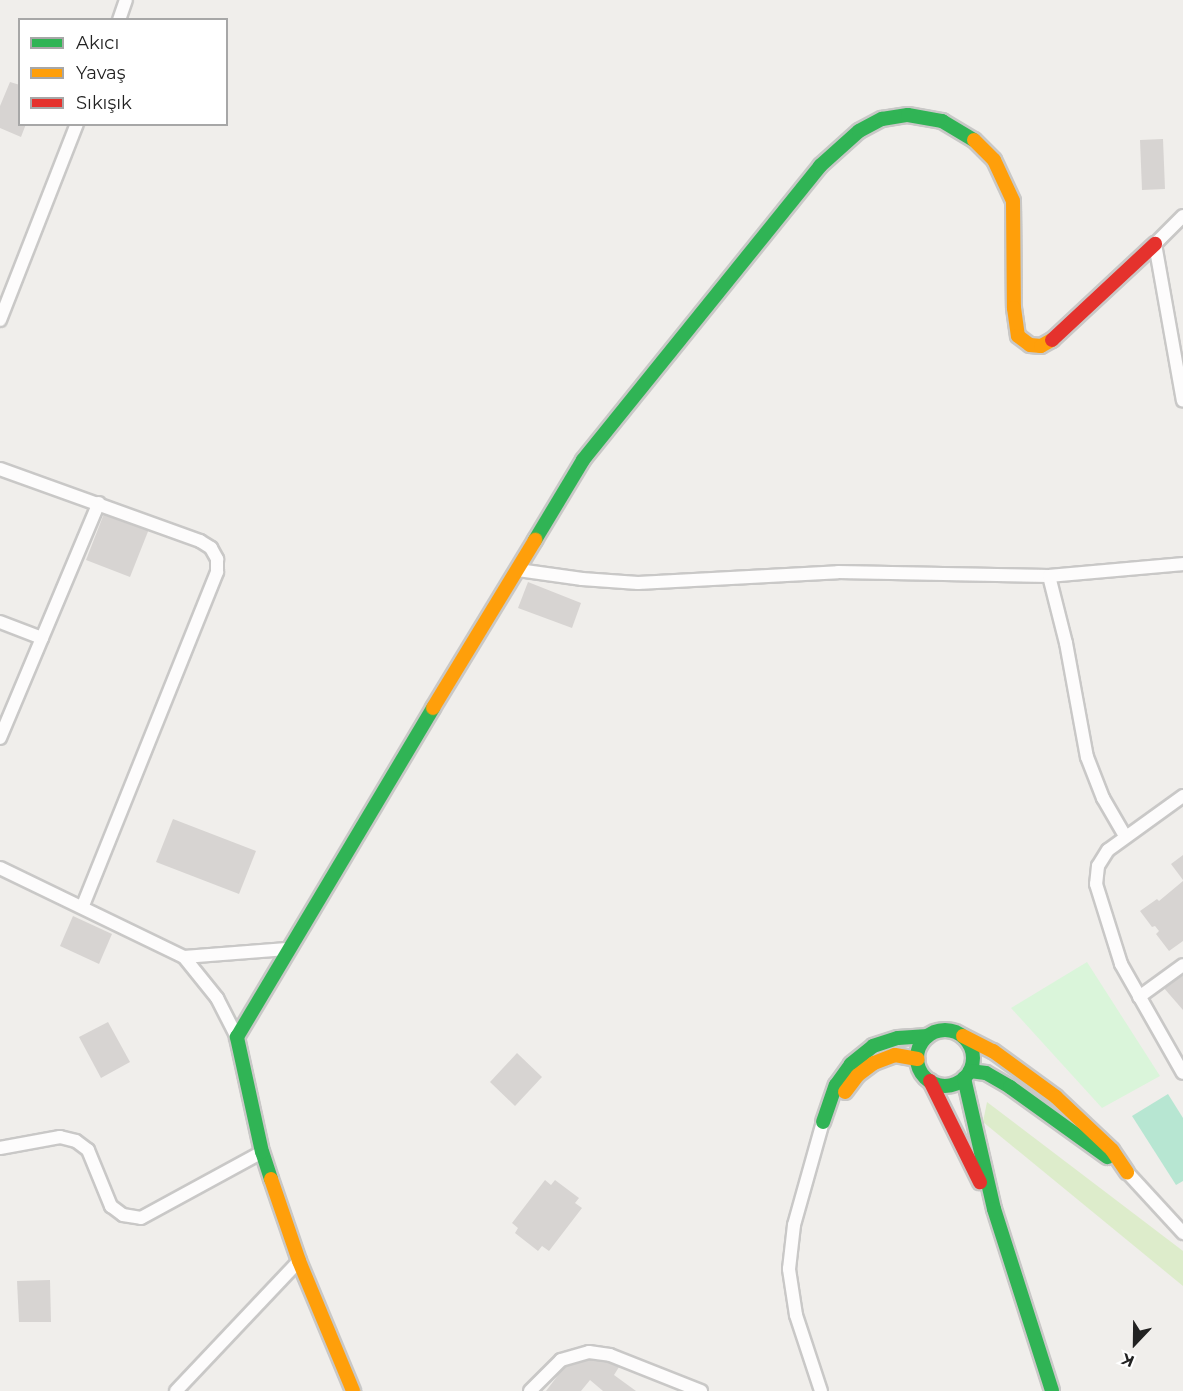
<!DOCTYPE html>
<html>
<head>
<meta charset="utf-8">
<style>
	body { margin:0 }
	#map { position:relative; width:1183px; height:1391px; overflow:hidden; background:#f0eeeb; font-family:Montserrat,sans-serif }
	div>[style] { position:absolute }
	.grass>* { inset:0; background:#ddeccb }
	.park>* { inset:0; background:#daf5da }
	.pitch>* { inset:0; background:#b7e6d2 }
	.building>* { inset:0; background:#d7d4d2 }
	.roads { filter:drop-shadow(2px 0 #c9c8c7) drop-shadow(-2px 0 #c9c8c7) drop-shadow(0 2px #c9c8c7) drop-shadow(0 -2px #c9c8c7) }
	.street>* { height:12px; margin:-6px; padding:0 6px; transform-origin:6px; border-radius:6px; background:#fdfcfc }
	.fast>* { height:14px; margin:-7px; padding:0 7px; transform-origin:7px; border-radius:7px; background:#30b455 }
	.fast>.ring { margin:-7px; padding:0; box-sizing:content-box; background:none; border:14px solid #30b455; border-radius:50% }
	.slow>* { height:14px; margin:-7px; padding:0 7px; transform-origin:7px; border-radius:7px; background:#ff9f0a }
	.jam>* { height:14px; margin:-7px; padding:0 7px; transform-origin:7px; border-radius:7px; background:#e5322d }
	span { translate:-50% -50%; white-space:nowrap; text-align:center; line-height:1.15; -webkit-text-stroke:6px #fff; paint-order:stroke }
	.legend { position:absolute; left:18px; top:18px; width:210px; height:108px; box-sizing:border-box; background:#fff; border:2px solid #a7a7a7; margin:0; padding:8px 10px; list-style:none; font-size:18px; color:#222 }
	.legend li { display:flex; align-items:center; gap:12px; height:30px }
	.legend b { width:30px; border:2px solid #a7a7a7 }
	.north { position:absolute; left:1105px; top:1313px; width:60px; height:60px; -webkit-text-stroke:4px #fff; paint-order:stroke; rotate:202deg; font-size:16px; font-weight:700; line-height:24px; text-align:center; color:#222 }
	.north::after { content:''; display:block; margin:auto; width:21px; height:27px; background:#222; clip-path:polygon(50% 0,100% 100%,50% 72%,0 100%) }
</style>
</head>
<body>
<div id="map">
	<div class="grass">
		<div style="clip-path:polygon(987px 1102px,1183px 1251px,1183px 1286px,983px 1122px)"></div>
	</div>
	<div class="park">
		<div style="clip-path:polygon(1087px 962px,1160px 1076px,1102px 1108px,1011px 1008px)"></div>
	</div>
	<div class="pitch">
		<div style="clip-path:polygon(1168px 1094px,1183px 1118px,1183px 1181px,1176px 1185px,1132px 1116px)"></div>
	</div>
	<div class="building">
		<div style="clip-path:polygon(10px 82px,20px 85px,20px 124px,26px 124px,21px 137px,0 128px,0 106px)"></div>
		<div style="clip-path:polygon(1163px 139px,1165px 189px,1142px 190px,1140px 140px)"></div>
		<div style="clip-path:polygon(105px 511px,149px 529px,130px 577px,86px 560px)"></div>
		<div style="clip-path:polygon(528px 582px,581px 603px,572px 628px,518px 608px)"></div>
		<div style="clip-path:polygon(173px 819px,256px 851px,239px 894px,156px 862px)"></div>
		<div style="clip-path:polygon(1183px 855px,1183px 880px,1171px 864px)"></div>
		<div style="clip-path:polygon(1183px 881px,1183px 941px,1169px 951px,1156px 934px,1159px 931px,1155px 926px,1152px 927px,1140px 911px,1157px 899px,1159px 901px)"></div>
		<div style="clip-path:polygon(73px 916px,112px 934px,99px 964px,60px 946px)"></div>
		<div style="clip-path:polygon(1180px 975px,1183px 976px,1183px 1010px,1163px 987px)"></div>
		<div style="clip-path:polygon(108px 1022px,130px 1062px,101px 1078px,79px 1037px)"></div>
		<div style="clip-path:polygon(517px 1053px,542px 1077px,515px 1106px,490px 1082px)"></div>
		<div style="clip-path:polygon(545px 1180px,551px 1185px,555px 1180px,579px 1198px,575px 1203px,582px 1208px,549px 1251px,542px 1246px,538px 1251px,515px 1233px,518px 1228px,512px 1223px)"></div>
		<div style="clip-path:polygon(50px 1280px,51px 1322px,19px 1322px,17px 1281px)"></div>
		<div style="clip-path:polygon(600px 1353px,619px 1367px,614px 1375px,636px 1391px,603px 1391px,590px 1380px,581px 1391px,546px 1391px,572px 1357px)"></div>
	</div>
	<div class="roads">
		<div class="street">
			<div style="left:119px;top:20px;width:21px;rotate:-71deg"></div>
			<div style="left:1183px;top:216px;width:40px;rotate:135deg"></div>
			<div style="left:1155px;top:244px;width:159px;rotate:79.9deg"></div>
			<div style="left:0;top:320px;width:211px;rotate:-68.6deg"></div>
			<div style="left:0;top:469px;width:213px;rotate:19.8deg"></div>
			<div style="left:200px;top:541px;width:13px;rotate:32deg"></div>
			<div style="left:211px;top:548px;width:13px;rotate:61deg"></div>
			<div style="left:217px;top:559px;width:13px;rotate:90deg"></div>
			<div style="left:217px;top:572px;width:361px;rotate:111.9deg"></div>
			<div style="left:518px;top:570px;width:65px;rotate:8deg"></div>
			<div style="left:582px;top:579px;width:56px;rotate:4.1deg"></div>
			<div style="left:638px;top:583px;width:200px;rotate:-3.1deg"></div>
			<div style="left:838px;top:572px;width:211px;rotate:1.1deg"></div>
			<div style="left:1049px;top:576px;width:69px;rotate:75.8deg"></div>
			<div style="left:1066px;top:643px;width:116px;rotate:79.6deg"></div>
			<div style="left:1087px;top:757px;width:44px;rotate:68.7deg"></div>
			<div style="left:1103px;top:798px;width:44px;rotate:59.9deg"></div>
			<div style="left:1049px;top:576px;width:135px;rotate:-5.1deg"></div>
			<div style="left:0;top:622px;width:45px;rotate:20.9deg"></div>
			<div style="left:0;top:738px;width:255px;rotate:-67.2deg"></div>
			<div style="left:1183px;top:796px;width:92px;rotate:144.2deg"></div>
			<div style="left:1108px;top:850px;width:19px;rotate:122deg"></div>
			<div style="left:1098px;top:866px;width:18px;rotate:96deg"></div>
			<div style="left:1096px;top:884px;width:84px;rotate:72.6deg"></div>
			<div style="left:1121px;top:964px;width:125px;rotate:60.4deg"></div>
			<div style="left:0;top:868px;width:204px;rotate:25.8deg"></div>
			<div style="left:184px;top:957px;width:103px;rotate:-4.4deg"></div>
			<div style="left:184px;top:957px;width:53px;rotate:51.2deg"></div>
			<div style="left:217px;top:998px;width:44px;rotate:62.9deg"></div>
			<div style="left:1139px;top:997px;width:54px;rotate:-36deg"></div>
			<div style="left:0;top:1148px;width:61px;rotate:-10.4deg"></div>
			<div style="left:60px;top:1137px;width:16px;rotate:14deg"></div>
			<div style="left:76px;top:1141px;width:15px;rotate:37deg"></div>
			<div style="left:88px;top:1150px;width:61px;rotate:67.7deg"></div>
			<div style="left:111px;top:1206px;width:15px;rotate:37deg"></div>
			<div style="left:123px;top:1215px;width:18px;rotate:9deg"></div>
			<div style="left:141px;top:1218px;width:138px;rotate:-28.6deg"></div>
			<div style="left:1127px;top:1172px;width:83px;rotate:47.4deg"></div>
			<div style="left:176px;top:1391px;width:179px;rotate:-46.6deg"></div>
			<div style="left:530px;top:1391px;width:44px;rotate:-45deg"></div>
			<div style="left:561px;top:1360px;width:29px;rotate:-16deg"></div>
			<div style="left:589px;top:1352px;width:21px;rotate:8deg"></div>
			<div style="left:610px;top:1355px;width:98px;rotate:21.6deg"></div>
			<div style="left:821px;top:1391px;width:80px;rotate:-108.2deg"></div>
			<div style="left:796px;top:1315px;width:47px;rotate:-98.7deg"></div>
			<div style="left:789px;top:1269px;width:44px;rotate:-83.5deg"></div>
			<div style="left:794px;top:1225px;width:107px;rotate:-74.3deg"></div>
		</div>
		<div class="fast">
			<div style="left:535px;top:540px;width:93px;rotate:-59deg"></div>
			<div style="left:583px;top:460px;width:378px;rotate:-51.1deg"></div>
			<div style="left:820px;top:166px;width:52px;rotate:-41.9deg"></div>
			<div style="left:859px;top:131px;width:26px;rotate:-28deg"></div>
			<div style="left:882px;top:119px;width:26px;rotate:-9deg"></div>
			<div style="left:908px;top:115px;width:35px;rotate:10deg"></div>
			<div style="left:942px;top:121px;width:37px;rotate:31deg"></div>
			<div class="ring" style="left:917px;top:1030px;width:42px;height:42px"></div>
			<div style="left:970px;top:1071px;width:16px;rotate:7deg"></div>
			<div style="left:986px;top:1073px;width:28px;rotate:30deg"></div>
			<div style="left:1010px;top:1087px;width:120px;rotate:35.8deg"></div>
			<div style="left:964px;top:1078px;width:134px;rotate:77.1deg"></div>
			<div style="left:994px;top:1209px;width:191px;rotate:72.3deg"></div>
			<div style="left:823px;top:1122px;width:39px;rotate:-71deg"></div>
			<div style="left:836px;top:1085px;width:26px;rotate:-54deg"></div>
			<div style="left:851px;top:1064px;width:28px;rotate:-39deg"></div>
			<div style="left:873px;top:1046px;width:26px;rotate:-18deg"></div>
			<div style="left:898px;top:1038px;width:30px;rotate:-4deg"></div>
			<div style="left:271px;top:1179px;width:28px;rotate:-108deg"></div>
			<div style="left:262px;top:1152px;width:118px;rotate:-102.3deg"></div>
			<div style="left:237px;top:1037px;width:383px;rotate:-59.2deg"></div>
		</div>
		<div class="slow">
			<div style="left:974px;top:140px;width:28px;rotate:45deg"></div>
			<div style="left:994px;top:160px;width:45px;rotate:65.1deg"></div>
			<div style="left:1013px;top:201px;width:107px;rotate:89.5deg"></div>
			<div style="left:1014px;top:308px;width:28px;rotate:82deg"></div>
			<div style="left:1018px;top:336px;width:15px;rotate:37deg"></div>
			<div style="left:1030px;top:345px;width:11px;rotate:5deg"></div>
			<div style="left:1041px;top:346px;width:13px;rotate:-29deg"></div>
			<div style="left:433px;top:708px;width:197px;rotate:-58.7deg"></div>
			<div style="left:963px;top:1036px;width:34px;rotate:27deg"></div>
			<div style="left:993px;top:1051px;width:78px;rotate:36.1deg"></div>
			<div style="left:1056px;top:1097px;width:77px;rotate:43.4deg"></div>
			<div style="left:1112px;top:1150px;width:27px;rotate:56deg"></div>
			<div style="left:845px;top:1092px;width:21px;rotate:-53deg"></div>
			<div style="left:858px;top:1075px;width:20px;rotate:-37deg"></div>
			<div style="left:874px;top:1063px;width:22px;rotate:-21deg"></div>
			<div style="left:895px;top:1055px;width:23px;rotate:10deg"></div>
			<div style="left:271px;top:1179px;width:87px;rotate:71.1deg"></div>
			<div style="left:299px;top:1261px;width:141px;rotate:67.4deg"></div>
		</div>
		<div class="jam">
			<div style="left:1052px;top:340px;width:141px;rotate:-43deg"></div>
			<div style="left:930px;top:1081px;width:113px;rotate:63.7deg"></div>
		</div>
	</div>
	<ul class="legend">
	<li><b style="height:8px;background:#30b455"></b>Akıcı</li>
	<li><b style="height:8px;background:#ff9f0a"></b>Yavaş</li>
	<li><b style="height:8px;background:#e5322d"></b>Sıkışık</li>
	</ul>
	<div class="north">K</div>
</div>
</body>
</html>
